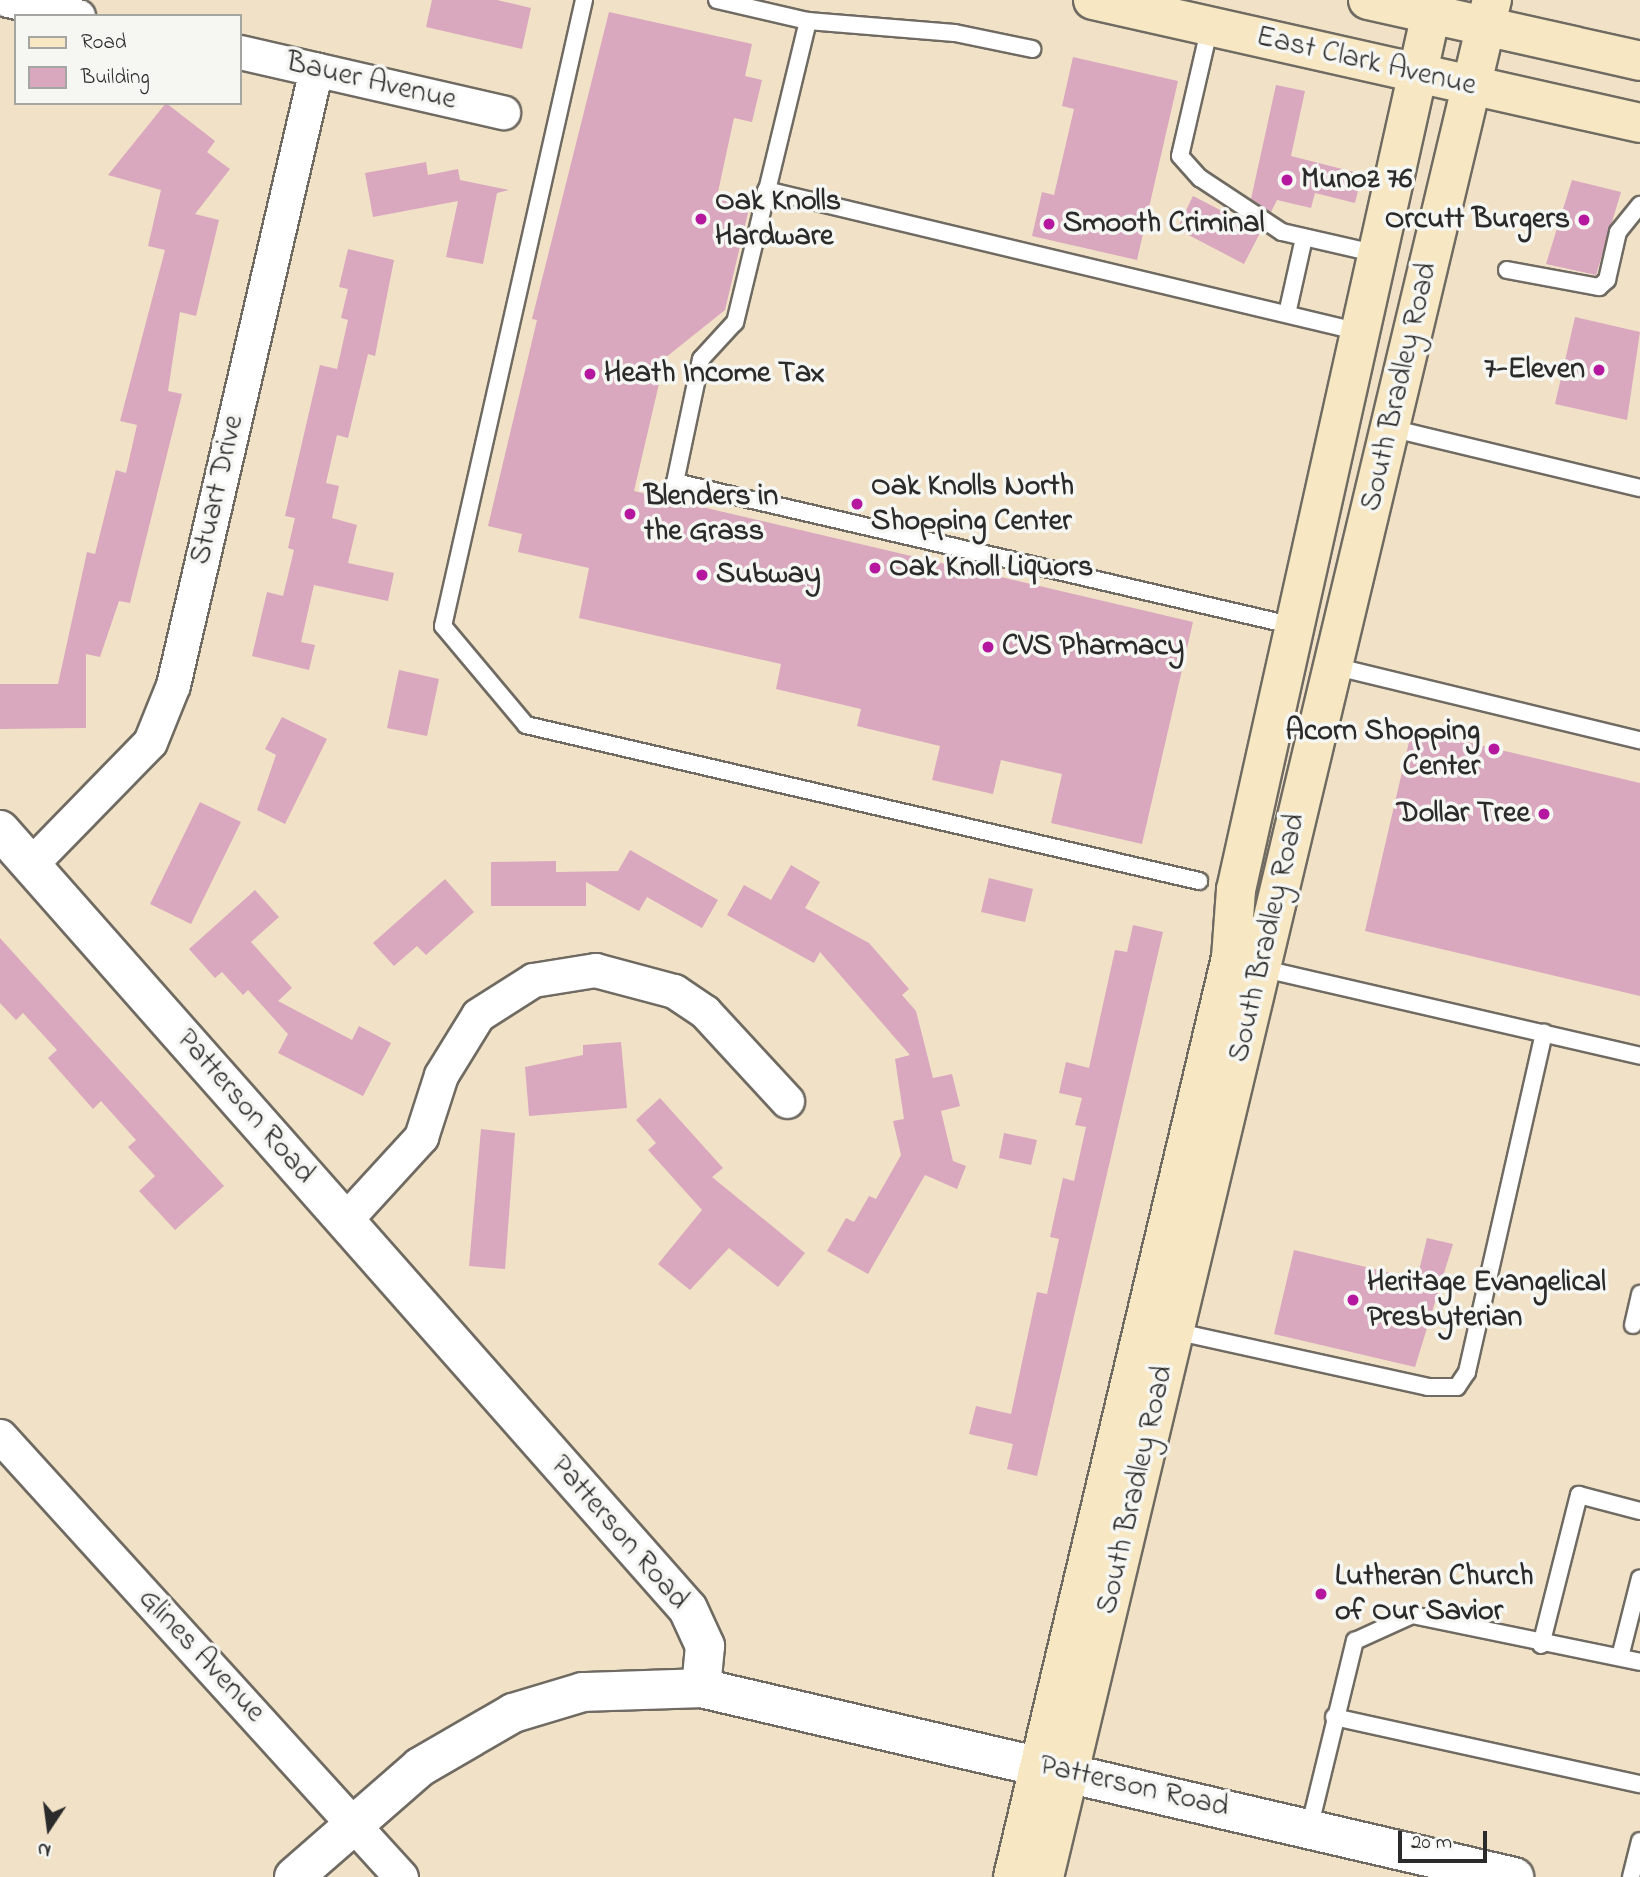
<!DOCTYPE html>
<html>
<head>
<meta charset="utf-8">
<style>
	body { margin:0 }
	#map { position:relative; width:1640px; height:1877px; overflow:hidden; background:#f1e2c7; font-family:"Indie Flower",sans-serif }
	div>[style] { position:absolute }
	.building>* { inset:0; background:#d9a7be }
	.roads { filter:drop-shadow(2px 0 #706b62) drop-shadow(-2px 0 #706b62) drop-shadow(0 2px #706b62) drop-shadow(0 -2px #706b62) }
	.service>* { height:16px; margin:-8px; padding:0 8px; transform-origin:8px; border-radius:8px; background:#fff }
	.minor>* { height:33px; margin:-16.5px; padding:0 16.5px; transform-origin:16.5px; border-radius:16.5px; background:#fff }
	.tertiary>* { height:38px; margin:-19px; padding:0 19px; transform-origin:19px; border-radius:19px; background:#fff }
	.secondary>* { height:38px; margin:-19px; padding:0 19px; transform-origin:19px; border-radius:19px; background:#f7e8c3 }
	.dots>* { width:19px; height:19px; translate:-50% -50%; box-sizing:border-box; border:4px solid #f6f6f2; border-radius:50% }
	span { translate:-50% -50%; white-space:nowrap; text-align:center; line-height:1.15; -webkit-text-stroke:7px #f6f6f2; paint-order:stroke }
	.street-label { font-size:30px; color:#2b2b2b }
	.poi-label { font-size:30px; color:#2b2b2b; font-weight:700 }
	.left { translate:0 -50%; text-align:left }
	.right { translate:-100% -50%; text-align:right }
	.legend { position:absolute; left:14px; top:14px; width:228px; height:91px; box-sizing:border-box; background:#f6f6f2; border:2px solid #a5a5a2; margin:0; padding:9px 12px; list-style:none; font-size:21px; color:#2b2b2b }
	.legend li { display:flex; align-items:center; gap:14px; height:35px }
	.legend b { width:35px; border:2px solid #a5a5a2 }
	.north { position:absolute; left:14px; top:1793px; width:70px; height:70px; -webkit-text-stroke:5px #f6f6f2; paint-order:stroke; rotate:193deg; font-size:19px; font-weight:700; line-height:28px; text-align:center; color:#2b2b2b }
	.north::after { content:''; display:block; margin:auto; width:24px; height:32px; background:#2b2b2b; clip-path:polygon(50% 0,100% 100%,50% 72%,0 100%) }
	.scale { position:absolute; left:1398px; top:1831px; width:89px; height:32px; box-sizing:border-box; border:4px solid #2b2b2b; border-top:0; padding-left:9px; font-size:21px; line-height:24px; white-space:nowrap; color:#2b2b2b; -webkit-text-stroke:5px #f6f6f2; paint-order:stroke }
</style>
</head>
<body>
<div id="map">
	<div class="building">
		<div style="clip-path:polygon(432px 0,497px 0,531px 8px,522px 49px,426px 27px)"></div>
		<div style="clip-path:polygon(609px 12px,752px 44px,745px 76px,762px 80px,752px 122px,734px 118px,718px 192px,751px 200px,725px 310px,665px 358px,634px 491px,1193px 622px,1142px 844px,1051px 823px,1062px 774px,1001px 760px,993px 794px,932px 780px,940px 746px,857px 726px,861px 709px,776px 689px,781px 664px,579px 618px,589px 568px,518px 552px,522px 534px,488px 526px,537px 320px,532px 319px)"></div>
		<div style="clip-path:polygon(1073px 57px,1178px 81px,1137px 260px,1032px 236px,1042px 192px,1054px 195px,1074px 109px,1062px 106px)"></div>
		<div style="clip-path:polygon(1276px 85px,1305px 91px,1291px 156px,1362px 174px,1355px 203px,1315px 193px,1311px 208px,1277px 200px,1271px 212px,1251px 199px)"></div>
		<div style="clip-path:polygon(166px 103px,215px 141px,207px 152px,230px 169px,195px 214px,219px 220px,196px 316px,180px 312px,168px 391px,182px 394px,130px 603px,119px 601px,100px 657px,86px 654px,86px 728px,0 729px,0 684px,58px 684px,87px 552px,95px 554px,116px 470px,126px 473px,137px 425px,120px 421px,165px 250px,148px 246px,161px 190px,108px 175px)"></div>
		<div style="clip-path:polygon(426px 162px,428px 175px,458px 169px,460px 180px,509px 190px,497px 193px,483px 264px,446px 257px,458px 201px,373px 217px,365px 173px)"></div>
		<div style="clip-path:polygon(1572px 180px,1621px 192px,1596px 275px,1546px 264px)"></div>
		<div style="clip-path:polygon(1193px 196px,1261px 231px,1244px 264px,1177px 229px)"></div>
		<div style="clip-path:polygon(348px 249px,394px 260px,375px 356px,368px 354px,348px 438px,337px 435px,326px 483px,339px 486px,332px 518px,357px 525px,348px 563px,394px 573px,388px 601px,314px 585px,301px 642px,315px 645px,309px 670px,252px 656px,267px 592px,283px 596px,294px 550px,288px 548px,295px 518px,285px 516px,320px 365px,337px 369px,348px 320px,341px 318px,348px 289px,339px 287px)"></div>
		<div style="clip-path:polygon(1575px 317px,1640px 332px,1627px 420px,1555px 404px)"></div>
		<div style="clip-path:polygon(399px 670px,439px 679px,427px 736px,387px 728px)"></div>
		<div style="clip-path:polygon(282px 717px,327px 739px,285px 824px,257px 810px,276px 755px,265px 749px)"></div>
		<div style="clip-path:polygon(1412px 729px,1640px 783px,1640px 996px,1365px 931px)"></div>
		<div style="clip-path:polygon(200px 802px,241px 822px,191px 924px,150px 904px)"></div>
		<div style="clip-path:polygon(630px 850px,718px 900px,702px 928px,647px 897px,639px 911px,586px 882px,586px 906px,491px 906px,491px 862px,556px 861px,556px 872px,618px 871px)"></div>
		<div style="clip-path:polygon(791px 865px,820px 882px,805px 908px,869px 943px,909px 989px,902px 995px,916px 1011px,933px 1078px,952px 1074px,960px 1106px,941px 1111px,953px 1161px,966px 1166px,957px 1189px,925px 1175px,868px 1274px,827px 1251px,846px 1218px,854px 1222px,869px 1196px,876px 1199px,901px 1155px,893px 1121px,904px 1119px,895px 1059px,910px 1055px,820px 952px,814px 963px,727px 915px,744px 885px,771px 900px)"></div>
		<div style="clip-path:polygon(989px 878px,1033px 889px,1025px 922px,981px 912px)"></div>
		<div style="clip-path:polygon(445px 879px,474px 912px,426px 955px,417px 946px,394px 966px,373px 943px)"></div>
		<div style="clip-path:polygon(255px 890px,279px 917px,251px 942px,292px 988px,278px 1001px,352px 1040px,359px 1026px,391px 1043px,363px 1096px,278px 1053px,288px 1034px,248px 990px,243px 995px,222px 972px,215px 978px,189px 949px)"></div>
		<div style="clip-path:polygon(1133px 925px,1163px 932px,1037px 1476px,1007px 1469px,1013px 1444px,969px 1434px,976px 1406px,1011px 1414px,1037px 1292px,1047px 1294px,1059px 1239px,1050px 1237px,1063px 1178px,1074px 1181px,1086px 1127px,1075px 1125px,1082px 1098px,1059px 1093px,1066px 1062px,1089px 1068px,1115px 950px,1127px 952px)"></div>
		<div style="clip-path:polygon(0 938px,224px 1186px,175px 1230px,139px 1191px,155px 1176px,128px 1147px,136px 1140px,101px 1101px,93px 1109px,48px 1058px,57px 1050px,23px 1013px,16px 1020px,0 1003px)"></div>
		<div style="clip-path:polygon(621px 1042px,627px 1108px,529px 1116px,525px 1067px,583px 1055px,583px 1045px)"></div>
		<div style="clip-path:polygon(660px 1098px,723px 1168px,712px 1177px,805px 1253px,778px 1287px,729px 1248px,690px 1290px,658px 1264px,702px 1210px,648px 1150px,656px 1143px,636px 1120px)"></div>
		<div style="clip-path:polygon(481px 1129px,515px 1133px,505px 1269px,469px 1266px)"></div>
		<div style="clip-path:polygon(1004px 1133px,1037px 1140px,1031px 1165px,999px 1158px)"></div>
		<div style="clip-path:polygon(1427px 1238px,1453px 1244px,1415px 1367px,1274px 1334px,1294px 1250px,1417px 1279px)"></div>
	</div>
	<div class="roads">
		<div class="service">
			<div style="left:584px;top:0;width:642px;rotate:102.69deg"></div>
			<div style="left:443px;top:626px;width:129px;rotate:50deg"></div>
			<div style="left:526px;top:725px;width:691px;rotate:13.05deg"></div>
			<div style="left:717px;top:0;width:93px;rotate:13deg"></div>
			<div style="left:808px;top:21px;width:147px;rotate:4.7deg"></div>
			<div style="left:955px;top:33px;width:79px;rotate:11.7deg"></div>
			<div style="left:808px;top:21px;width:310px;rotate:103.6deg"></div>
			<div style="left:735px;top:322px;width:50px;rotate:132.6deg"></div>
			<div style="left:701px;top:359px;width:126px;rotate:101.9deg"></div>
			<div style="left:675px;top:482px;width:637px;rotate:13.08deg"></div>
			<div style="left:1210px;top:26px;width:133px;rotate:103deg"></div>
			<div style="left:1180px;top:156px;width:30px;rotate:48deg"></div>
			<div style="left:1200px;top:178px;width:98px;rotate:33.4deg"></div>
			<div style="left:1282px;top:232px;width:98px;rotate:12.9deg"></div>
			<div style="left:766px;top:190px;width:611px;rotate:13.44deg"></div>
			<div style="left:1507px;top:270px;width:94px;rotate:10.5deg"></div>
			<div style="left:1599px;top:287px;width:11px;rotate:-41deg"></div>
			<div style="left:1607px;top:280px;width:49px;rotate:-77.1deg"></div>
			<div style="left:1618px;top:232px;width:35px;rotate:-51deg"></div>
			<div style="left:1287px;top:314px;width:78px;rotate:-77.4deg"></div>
			<div style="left:1390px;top:428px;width:257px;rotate:13.5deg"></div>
			<div style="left:1333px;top:666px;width:316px;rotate:13.6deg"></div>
			<div style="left:1260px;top:968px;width:390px;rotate:13deg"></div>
			<div style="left:1633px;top:1325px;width:32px;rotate:-77deg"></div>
			<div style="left:1174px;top:1331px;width:260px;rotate:12.4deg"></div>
			<div style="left:1428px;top:1387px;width:29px"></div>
			<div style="left:1457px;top:1387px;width:18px;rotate:-56deg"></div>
			<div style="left:1467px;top:1372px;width:348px;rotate:-77.2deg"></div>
			<div style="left:1541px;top:1645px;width:155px;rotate:-75.8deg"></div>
			<div style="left:1579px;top:1495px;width:63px;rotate:14.7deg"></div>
			<div style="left:1620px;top:1657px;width:81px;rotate:-75.8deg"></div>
			<div style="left:1334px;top:1717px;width:313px;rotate:12.4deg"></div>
			<div style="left:1309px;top:1829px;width:194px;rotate:-76.3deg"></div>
			<div style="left:1355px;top:1641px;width:63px;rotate:-24.5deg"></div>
			<div style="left:1412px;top:1615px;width:233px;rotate:11.6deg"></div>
			<div style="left:1631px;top:1877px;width:37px;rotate:-76deg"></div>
		</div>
		<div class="minor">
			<div style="left:8px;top:0;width:72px;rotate:12.9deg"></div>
			<div style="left:240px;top:52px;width:270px;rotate:12.9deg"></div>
			<div style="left:31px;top:864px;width:170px;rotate:-45.7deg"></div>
			<div style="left:150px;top:742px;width:61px;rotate:-68deg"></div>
			<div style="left:173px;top:685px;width:632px;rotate:-76.93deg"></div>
			<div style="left:345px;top:1220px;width:113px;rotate:-47.5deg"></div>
			<div style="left:421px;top:1137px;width:65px;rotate:-72.1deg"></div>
			<div style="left:441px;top:1075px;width:70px;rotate:-58.3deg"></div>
			<div style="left:478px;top:1015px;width:65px;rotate:-32.5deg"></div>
			<div style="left:533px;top:980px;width:63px;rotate:-9.2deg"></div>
			<div style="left:595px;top:970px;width:82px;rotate:14.9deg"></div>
			<div style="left:674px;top:991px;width:37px;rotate:34deg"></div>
			<div style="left:705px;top:1012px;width:121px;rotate:47.3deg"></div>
			<div style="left:0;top:1436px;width:596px;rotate:47.72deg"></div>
		</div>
		<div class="tertiary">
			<div style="left:0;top:830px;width:1039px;rotate:48.55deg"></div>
			<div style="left:688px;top:1609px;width:41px;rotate:65.3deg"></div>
			<div style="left:705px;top:1646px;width:42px;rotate:95.4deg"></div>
			<div style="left:701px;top:1688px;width:835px;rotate:13.09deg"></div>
			<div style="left:294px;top:1877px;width:167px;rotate:-41.1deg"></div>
			<div style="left:420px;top:1767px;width:108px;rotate:-30.1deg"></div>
			<div style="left:513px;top:1713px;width:73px;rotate:-16.7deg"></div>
			<div style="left:583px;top:1692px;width:118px;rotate:-1.9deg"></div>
		</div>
		<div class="secondary">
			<div style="left:1093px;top:0;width:561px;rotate:12.67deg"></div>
			<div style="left:1368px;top:0;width:279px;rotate:12.6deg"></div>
			<div style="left:1013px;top:1877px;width:945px;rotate:-76.66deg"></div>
			<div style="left:1231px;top:958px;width:68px;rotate:-85.8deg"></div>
			<div style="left:1236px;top:890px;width:912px;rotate:-77.46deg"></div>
			<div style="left:1044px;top:1877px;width:1930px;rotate:-76.58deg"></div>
		</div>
	</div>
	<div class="dots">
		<div style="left:1287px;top:180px;background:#b5179e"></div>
		<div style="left:701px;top:219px;background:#b5179e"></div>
		<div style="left:1584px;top:220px;background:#b5179e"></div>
		<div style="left:1049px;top:224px;background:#b5179e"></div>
		<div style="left:1599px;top:370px;background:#b5179e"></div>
		<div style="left:590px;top:374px;background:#b5179e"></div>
		<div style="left:857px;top:504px;background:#b5179e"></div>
		<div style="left:630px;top:514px;background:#b5179e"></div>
		<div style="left:875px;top:568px;background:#b5179e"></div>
		<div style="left:702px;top:575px;background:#b5179e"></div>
		<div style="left:988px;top:647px;background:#b5179e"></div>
		<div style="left:1494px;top:749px;background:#b5179e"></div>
		<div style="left:1544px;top:814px;background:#b5179e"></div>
		<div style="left:1353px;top:1300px;background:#b5179e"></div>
		<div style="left:1321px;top:1594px;background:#b5179e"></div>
	</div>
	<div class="street-label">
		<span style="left:1366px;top:62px;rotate:13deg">East Clark Avenue</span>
		<span style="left:371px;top:82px;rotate:13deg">Bauer Avenue</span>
		<span style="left:1400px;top:387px;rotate:-77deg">South Bradley Road</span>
		<span style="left:218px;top:490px;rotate:-77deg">Stuart Drive</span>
		<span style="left:1268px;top:938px;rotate:-77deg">South Bradley Road</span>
		<span style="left:245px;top:1107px;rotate:49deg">Patterson Road</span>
		<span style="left:1136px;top:1490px;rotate:-77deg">South Bradley Road</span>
		<span style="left:619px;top:1533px;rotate:49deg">Patterson Road</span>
		<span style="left:201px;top:1656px;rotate:47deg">Glines Avenue</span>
		<span style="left:1134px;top:1787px;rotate:13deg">Patterson Road</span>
	</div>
	<div class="poi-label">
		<span class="left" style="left:1301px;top:180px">Munoz 76</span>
		<span class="left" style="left:715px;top:219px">Oak Knolls<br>Hardware</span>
		<span class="right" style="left:1570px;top:220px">Orcutt Burgers</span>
		<span class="left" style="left:1063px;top:224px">Smooth Criminal</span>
		<span class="right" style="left:1585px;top:370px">7-Eleven</span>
		<span class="left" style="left:604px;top:374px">Heath Income Tax</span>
		<span class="left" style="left:871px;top:504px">Oak Knolls North<br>Shopping Center</span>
		<span class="left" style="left:644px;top:514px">Blenders in<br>the Grass</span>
		<span class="left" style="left:889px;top:568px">Oak Knoll Liquors</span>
		<span class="left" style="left:716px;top:575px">Subway</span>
		<span class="left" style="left:1002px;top:647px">CVS Pharmacy</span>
		<span class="right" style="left:1480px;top:749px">Acorn Shopping<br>Center</span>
		<span class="right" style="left:1530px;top:814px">Dollar Tree</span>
		<span class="left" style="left:1367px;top:1300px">Heritage Evangelical<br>Presbyterian</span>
		<span class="left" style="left:1335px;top:1594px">Lutheran Church<br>of Our Savior</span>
	</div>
	<ul class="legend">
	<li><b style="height:9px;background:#f7e8c3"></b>Road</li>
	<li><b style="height:19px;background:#d9a7be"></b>Building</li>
	</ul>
	<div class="north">N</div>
	<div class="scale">20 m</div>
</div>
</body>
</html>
